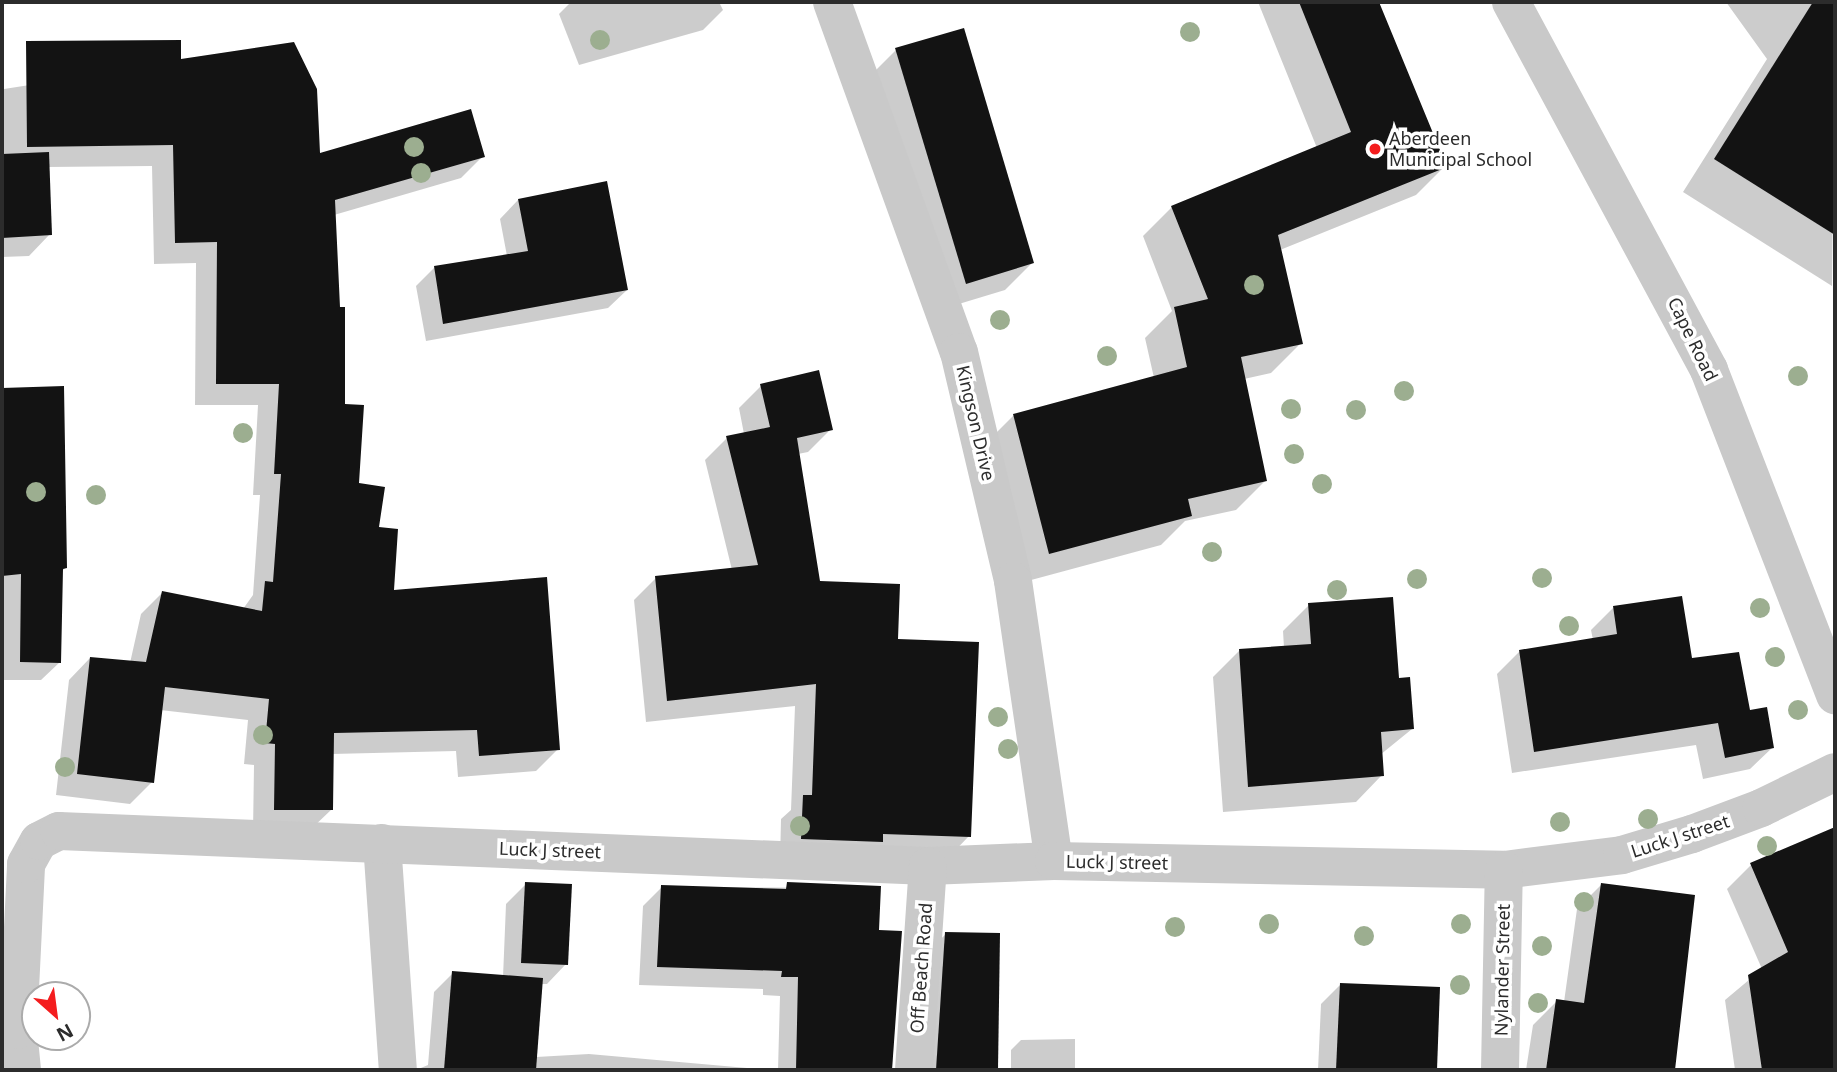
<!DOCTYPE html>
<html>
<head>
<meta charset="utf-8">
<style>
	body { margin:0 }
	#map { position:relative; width:1837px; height:1072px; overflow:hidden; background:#fff; font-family:"Noto Sans",sans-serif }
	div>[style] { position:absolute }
	.shadow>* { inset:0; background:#0003 }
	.building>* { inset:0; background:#131313 }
	.minor>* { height:38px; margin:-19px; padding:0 19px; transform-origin:19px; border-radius:19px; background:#c9c9c9 }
	.tertiary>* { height:38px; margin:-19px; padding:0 19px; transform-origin:19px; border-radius:19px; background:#c9c9c9 }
	.trees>* { width:20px; height:20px; margin:-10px; border-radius:50%; background:#9cae90 }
	.dots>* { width:19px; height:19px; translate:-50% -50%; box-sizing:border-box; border:4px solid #fff; border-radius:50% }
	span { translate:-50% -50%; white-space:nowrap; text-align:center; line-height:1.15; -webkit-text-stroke:7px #fff; paint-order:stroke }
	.poi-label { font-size:18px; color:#2c2c2c }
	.left { translate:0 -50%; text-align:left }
	.street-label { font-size:18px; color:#2c2c2c }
	.frame { position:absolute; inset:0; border:4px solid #2c2c2c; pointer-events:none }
	.north { position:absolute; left:21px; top:981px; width:70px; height:70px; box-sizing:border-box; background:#fff; border:2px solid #ababab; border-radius:50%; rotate:152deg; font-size:19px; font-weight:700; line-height:28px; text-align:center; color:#2c2c2c }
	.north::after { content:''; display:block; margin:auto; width:24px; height:32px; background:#f41d1e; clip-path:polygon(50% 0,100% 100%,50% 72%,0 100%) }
</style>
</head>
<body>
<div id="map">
	<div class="shadow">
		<div style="clip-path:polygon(571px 2px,719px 2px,723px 10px,703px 30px,579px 65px,559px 14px)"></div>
		<div style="clip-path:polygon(1258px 2px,1377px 2px,1445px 166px,1416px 195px,1280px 250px,1301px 343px,1271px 373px,1244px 379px,1266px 480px,1236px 510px,1185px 521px,1161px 545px,1020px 583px,984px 445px,1013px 416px,1154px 378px,1145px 338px,1172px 311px,1143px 236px,1172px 207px,1317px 148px)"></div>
		<div style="clip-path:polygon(1726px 2px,1835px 2px,1832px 286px,1683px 192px,1767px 59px)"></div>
		<div style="clip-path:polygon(293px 44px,318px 155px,483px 156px,461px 178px,334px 215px,344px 406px,357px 484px,377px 529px,392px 592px,558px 749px,536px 771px,458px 777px,456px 751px,332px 754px,331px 810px,309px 831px,253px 831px,254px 765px,244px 764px,248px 720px,160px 710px,152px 782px,130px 804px,56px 795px,69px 680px,90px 658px,130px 663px,141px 614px,162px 593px,243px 609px,253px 595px,260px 495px,253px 495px,258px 405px,195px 405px,196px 263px,154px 264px,152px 166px,48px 167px,50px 234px,29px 256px,2px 257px,2px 80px,4px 89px)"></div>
		<div style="clip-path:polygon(896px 50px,1032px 263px,1005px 290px,939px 310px,869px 77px)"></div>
		<div style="clip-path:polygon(518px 200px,627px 290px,608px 308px,426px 341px,416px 286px,435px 267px,507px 256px,500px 219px)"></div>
		<div style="clip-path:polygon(761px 386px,831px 429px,808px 452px,798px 454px,819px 583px,896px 641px,969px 836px,947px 859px,780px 861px,781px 819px,791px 810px,795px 706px,646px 722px,634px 600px,656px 578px,732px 570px,705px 460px,727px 438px,744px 434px,739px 408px)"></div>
		<div style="clip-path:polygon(63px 388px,65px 568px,61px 572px,60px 662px,41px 680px,2px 680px,2px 390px)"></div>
		<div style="clip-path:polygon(1309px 605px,1412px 729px,1380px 755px,1382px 775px,1356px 802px,1223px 812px,1213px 677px,1239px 651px,1284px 648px,1283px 631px)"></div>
		<div style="clip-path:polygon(1613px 608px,1691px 660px,1749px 712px,1773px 747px,1750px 769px,1703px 779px,1696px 745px,1512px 773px,1497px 674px,1519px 652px,1593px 640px,1591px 630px)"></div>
		<div style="clip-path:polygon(1829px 831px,1835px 846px,1835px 1070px,1735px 1070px,1725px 1000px,1762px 969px,1727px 889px,1751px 865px)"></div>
		<div style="clip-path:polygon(526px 884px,566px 964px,547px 984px,541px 984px,536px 1057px,589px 1054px,771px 1070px,416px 1070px,428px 1065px,434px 992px,453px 973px,503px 977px,506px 904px)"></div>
		<div style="clip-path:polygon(1601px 885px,1693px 897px,1672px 1070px,1526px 1070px,1533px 1025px,1557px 1001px,1564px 1002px,1577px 909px)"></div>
		<div style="clip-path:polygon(662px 887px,879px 888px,877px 932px,900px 932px,892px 1070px,778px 1070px,780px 996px,763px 995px,763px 989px,639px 985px,643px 906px)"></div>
		<div style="clip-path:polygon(946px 934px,999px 935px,996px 1070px,919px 1070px,928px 951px)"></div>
		<div style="clip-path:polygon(1340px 985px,1439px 988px,1435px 1070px,1318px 1070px,1321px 1004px)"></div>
		<div style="clip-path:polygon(1075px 1039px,1075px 1070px,1011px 1070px,1011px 1050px,1021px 1040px)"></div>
	</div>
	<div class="building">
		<div style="clip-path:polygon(1299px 2px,1379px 2px,1447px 167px,1278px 235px,1303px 344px,1241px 357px,1267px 481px,1188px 499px,1192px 516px,1049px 554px,1013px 414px,1187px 367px,1174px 307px,1208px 299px,1171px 206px,1351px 132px)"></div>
		<div style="clip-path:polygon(1813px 2px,1835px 2px,1835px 235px,1714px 159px)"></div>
		<div style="clip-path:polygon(964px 28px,1034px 263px,966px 284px,895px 48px)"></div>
		<div style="clip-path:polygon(181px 40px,181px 59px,294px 42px,317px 89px,320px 153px,471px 109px,485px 157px,335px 200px,340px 307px,345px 307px,345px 404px,364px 405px,359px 483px,385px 487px,379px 527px,398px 529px,394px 590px,547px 577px,560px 750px,479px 756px,477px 730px,334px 733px,333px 810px,274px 810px,275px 744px,265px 743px,269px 699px,165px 687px,154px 783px,77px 774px,90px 657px,146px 662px,162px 591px,262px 611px,265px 581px,273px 582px,281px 474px,274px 474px,279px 384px,216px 384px,217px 242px,175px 243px,173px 145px,27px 147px,26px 41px)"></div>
		<div style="clip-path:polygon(49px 152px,52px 235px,2px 238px,2px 154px)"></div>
		<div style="clip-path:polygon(607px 181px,628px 290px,443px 324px,434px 266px,528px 251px,518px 199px)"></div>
		<div style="clip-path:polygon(819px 370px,833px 430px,797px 438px,820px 581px,900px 584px,898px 639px,979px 642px,971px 837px,883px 834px,883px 842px,801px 839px,803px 795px,812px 795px,816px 684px,667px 701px,655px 576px,758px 565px,726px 436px,770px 427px,760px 384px)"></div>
		<div style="clip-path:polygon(64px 386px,67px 568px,63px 569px,61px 663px,20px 662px,21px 574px,2px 576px,2px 388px)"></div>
		<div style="clip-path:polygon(1682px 596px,1692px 658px,1739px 652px,1750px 710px,1767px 707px,1774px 748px,1725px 758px,1718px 723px,1534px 752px,1519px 650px,1617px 634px,1613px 606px)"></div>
		<div style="clip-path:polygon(1393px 597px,1399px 678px,1410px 677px,1414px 729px,1381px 732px,1384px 776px,1248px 787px,1239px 649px,1311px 644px,1308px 603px)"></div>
		<div style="clip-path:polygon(1835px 827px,1835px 1070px,1762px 1070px,1748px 975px,1788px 952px,1750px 863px)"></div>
		<div style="clip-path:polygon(525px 882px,572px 884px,568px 965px,521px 963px)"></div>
		<div style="clip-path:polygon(787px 882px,881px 886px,879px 930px,902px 931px,892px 1070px,796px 1070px,798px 977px,781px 977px,782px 971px,657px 967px,661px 885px,786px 889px)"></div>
		<div style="clip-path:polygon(1601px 883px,1695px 895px,1675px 1070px,1546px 1070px,1556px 999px,1584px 1003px)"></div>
		<div style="clip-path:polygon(945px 932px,1000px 933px,998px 1070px,936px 1070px)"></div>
		<div style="clip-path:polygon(452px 971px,543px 978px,536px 1070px,444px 1070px)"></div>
		<div style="clip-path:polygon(1340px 983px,1440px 987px,1437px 1070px,1336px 1070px)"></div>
	</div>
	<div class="minor">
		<div style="left:832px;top:2px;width:372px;rotate:70.1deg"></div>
		<div style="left:959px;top:352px;width:235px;rotate:76.7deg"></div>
		<div style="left:1013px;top:581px;width:283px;rotate:81.7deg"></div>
		<div style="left:382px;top:843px;width:228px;rotate:86deg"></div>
		<div style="left:22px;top:1070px;width:40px;rotate:-95.7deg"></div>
		<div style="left:18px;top:1030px;width:166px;rotate:-87.2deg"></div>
		<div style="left:26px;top:864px;width:26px;rotate:-61deg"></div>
		<div style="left:39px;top:841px;width:22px;rotate:-27deg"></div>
		<div style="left:59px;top:831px;width:870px;rotate:2.31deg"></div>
		<div style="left:928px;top:866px;width:126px;rotate:-2.3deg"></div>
		<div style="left:1054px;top:861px;width:450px;rotate:1.1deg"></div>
		<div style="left:1504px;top:870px;width:119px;rotate:-7.2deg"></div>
		<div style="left:1622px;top:855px;width:73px;rotate:-16.7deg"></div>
		<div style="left:1692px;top:834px;width:74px;rotate:-20.6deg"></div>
		<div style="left:1761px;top:808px;width:82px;rotate:-25.9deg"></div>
		<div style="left:914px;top:1070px;width:204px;rotate:-86.1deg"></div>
		<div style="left:1500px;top:1070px;width:200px;rotate:-88.9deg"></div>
	</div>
	<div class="tertiary">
		<div style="left:1511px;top:2px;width:418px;rotate:61.7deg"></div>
		<div style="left:1709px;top:370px;width:349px;rotate:68.8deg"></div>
	</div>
	<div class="trees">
		<div style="left:1190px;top:32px"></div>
		<div style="left:600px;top:40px"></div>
		<div style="left:414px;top:147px"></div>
		<div style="left:421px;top:173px"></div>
		<div style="left:1254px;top:285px"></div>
		<div style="left:1000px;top:320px"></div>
		<div style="left:1107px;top:356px"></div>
		<div style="left:1798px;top:376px"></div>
		<div style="left:1404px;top:391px"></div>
		<div style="left:1291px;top:409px"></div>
		<div style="left:1356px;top:410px"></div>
		<div style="left:243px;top:433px"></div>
		<div style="left:1294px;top:454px"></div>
		<div style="left:1322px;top:484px"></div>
		<div style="left:36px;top:492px"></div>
		<div style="left:96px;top:495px"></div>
		<div style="left:1212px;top:552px"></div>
		<div style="left:1542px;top:578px"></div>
		<div style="left:1417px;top:579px"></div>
		<div style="left:1337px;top:590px"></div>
		<div style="left:1760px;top:608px"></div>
		<div style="left:1569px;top:626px"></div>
		<div style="left:1775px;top:657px"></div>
		<div style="left:1798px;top:710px"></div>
		<div style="left:998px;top:717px"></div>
		<div style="left:263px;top:735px"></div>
		<div style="left:1008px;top:749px"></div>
		<div style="left:65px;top:767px"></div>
		<div style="left:1648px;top:819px"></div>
		<div style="left:1560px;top:822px"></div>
		<div style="left:800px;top:826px"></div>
		<div style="left:1767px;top:846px"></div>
		<div style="left:1584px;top:902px"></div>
		<div style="left:1269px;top:924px"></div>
		<div style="left:1461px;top:924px"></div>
		<div style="left:1175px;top:927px"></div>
		<div style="left:1364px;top:936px"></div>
		<div style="left:1542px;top:946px"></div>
		<div style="left:1460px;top:985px"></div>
		<div style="left:1538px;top:1003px"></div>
	</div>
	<div class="dots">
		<div style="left:1375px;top:149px;background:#f41d1e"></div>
	</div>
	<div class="poi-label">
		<span class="left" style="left:1389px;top:149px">Aberdeen<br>Municipal School</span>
	</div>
	<div class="street-label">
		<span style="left:1693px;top:339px;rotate:64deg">Cape Road</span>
		<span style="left:976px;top:423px;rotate:77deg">Kingson Drive</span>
		<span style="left:1680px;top:836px;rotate:-18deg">Luck J street</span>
		<span style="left:550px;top:850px;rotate:2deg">Luck J street</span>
		<span style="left:1117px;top:862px;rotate:1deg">Luck J street</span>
		<span style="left:921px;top:968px;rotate:-86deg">Off Beach Road</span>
		<span style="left:1502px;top:970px;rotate:-89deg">Nylander Street</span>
	</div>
	<div class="frame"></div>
	<div class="north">N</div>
</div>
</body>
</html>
